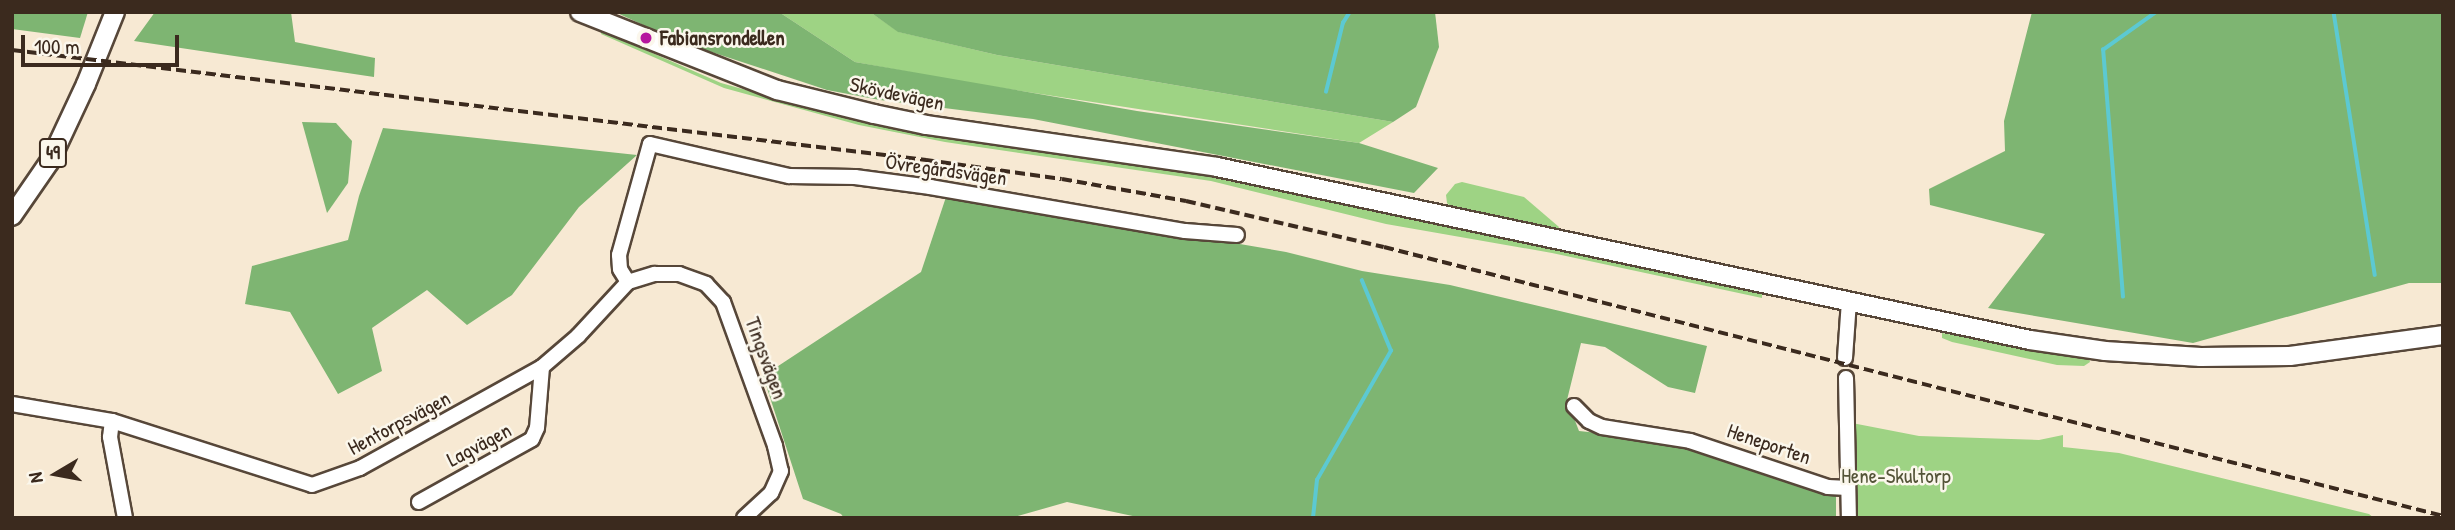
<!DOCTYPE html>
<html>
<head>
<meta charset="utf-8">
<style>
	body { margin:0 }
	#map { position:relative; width:2455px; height:530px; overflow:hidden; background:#f7e9d3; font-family:"Patrick Hand",sans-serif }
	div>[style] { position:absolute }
	.green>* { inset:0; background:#9ed384 }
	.forest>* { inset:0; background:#7eb572 }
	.stream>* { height:3.5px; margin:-1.75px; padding:0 1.75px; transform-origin:1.75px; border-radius:1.75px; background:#5cc9d2 }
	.roads { filter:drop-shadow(2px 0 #574739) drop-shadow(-2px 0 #574739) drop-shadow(0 2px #574739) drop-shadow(0 -2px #574739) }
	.minor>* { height:14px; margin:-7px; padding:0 7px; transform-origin:7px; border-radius:7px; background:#fff }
	.major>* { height:18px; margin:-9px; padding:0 9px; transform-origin:9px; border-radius:9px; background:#fff }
	.rail>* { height:3.5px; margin-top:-1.75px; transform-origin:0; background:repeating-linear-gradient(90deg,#3b2a1e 0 10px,transparent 0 15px) }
	.dots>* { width:19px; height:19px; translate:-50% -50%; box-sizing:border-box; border:4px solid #fbf7ec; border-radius:50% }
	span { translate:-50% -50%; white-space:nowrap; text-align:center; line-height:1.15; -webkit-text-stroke:5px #fbf7ec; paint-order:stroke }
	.shield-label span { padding:2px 5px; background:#fbf7ec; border:2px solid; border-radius:5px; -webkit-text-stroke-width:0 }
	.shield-label { font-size:19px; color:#3b2a1e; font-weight:700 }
	.poi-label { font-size:21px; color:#3b2a1e; font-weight:700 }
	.left { translate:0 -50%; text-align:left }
	.street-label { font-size:21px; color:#3b2a1e }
	.park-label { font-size:21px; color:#545438 }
	.frame { position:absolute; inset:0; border:14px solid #3b2a1e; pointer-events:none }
	.north { position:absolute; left:21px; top:439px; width:70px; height:70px; -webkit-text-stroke:5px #fbf7ec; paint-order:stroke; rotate:260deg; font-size:19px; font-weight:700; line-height:28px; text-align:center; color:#3b2a1e }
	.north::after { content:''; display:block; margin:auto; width:24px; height:32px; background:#3b2a1e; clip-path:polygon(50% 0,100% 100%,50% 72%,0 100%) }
	.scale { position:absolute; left:21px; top:35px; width:158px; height:32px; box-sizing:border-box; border:4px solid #3b2a1e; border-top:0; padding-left:9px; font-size:21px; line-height:24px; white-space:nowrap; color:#3b2a1e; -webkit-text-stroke:5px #fbf7ec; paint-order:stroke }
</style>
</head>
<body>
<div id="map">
	<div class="green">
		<div style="clip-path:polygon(779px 12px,870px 12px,899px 32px,997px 55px,1393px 122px,1359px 143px,963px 82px,855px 62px)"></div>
		<div style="clip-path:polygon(602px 31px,721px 83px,858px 121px,973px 142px,1206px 176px,1762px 293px,1762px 298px,1552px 253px,1386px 224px,1211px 181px,945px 142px,859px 125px,724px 88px,601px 34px)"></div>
		<div style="clip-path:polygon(1462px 182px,1524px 197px,1559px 227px,1557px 231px,1452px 208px,1447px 203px,1446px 195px,1455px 184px)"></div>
		<div style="clip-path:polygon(1942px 333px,2089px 359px,2090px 362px,2084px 366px,2057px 365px,1952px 342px,1942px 338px)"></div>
		<div style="clip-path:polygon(1852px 423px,1919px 436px,2039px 440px,2063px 435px,2063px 447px,2119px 453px,2369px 514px,2374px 518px,1855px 518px)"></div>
	</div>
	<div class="forest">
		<div style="clip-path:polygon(12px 12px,88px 12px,80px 38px,12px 29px)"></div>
		<div style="clip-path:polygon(155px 12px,291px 12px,295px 42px,375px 58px,374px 77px,134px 41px)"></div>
		<div style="clip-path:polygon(615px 12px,779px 12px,855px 62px,1137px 111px,1359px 143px,1438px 168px,1414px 193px,1033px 119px,880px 100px,827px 90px,678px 41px)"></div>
		<div style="clip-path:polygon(870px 12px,1435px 12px,1439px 47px,1416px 107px,1393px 122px,997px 55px,898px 32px)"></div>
		<div style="clip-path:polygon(2032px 12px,2443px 12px,2443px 283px,2409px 283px,2193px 343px,1988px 308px,2045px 234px,1930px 205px,1929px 189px,2005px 151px,2004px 121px)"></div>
		<div style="clip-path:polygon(302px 122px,336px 123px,352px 141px,348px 183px,327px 213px)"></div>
		<div style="clip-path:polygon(383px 128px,637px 155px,579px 207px,512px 295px,467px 325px,427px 290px,372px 328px,382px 371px,338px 394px,290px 312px,245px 304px,252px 266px,348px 240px,359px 196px)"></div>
		<div style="clip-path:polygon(947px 194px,1286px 252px,1362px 271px,1450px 285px,1707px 346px,1695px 393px,1668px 387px,1605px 347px,1581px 343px,1567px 400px,1579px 431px,1664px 440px,1836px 494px,1836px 518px,1142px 518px,1067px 502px,1011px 518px,844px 518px,841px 514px,803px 499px,763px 376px,921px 272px)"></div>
	</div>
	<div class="stream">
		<div style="left:2334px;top:12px;width:266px;rotate:81.1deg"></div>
		<div style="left:1326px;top:92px;width:71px;rotate:-76.2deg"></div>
		<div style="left:1343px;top:23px;width:13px;rotate:-58deg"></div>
		<div style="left:2123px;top:297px;width:248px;rotate:-94.6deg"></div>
		<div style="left:2103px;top:50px;width:65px;rotate:-35.6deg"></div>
		<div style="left:1313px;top:518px;width:38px;rotate:-84deg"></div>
		<div style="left:1317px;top:480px;width:149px;rotate:-60.2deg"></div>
		<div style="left:1391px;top:351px;width:76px;rotate:-112.5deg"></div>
	</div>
	<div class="roads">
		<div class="minor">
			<div style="left:628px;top:282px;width:28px;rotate:-17deg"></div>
			<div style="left:655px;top:274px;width:24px"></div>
			<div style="left:679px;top:274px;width:29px;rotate:20deg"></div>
			<div style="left:706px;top:284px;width:25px;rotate:47deg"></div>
			<div style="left:723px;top:302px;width:153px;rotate:70.1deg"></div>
			<div style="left:775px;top:446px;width:26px;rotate:77deg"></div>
			<div style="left:781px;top:471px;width:24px;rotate:114deg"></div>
			<div style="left:771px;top:493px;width:37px;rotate:137deg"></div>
			<div style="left:1845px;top:358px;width:57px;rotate:-86deg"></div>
			<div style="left:1846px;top:378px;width:140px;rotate:88.8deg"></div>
			<div style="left:12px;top:404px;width:101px;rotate:9.6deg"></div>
			<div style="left:112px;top:421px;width:210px;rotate:17.7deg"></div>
			<div style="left:312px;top:485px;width:51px;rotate:-19.5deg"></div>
			<div style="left:360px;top:468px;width:208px;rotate:-29deg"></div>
			<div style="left:542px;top:367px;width:48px;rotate:-40.7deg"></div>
			<div style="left:578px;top:336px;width:74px;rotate:-47.2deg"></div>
			<div style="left:628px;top:282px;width:15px;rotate:-122deg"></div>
			<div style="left:620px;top:269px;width:14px;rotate:-94deg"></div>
			<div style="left:619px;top:255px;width:115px;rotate:-74.4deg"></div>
			<div style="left:650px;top:144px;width:143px;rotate:13deg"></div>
			<div style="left:789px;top:176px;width:66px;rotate:0.9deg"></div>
			<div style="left:855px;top:177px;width:76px;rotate:7.6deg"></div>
			<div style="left:930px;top:187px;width:259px;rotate:9.8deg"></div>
			<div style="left:1185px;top:231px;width:52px;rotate:4.4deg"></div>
			<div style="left:1574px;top:406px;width:21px;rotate:45deg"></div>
			<div style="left:1589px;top:421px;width:14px;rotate:25deg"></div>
			<div style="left:1602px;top:427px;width:89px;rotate:9deg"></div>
			<div style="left:1690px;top:441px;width:145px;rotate:18.4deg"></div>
			<div style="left:1828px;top:487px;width:20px;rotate:3deg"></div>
			<div style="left:112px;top:421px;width:16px;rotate:97deg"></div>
			<div style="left:110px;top:437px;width:82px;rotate:79.5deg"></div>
			<div style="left:419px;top:502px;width:129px;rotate:-29.1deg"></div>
			<div style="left:532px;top:439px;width:12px;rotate:-66deg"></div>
			<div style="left:537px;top:428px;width:61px;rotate:-85.3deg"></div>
		</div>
		<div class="major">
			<div style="left:580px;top:12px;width:212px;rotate:21.6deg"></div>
			<div style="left:777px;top:90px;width:100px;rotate:13.9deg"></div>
			<div style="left:874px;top:114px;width:53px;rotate:11.9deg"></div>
			<div style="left:926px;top:125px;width:294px;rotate:8.2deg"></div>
			<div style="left:1217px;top:167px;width:831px;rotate:12.01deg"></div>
			<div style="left:2030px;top:340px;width:76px;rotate:8.3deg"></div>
			<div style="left:2105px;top:351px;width:96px;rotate:3.6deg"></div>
			<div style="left:2201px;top:357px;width:89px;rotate:-0.6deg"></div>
			<div style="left:2290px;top:356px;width:154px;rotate:-7.8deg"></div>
			<div style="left:12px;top:216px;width:67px;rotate:-55.4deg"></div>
			<div style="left:50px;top:161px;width:85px;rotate:-64.9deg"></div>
			<div style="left:86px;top:84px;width:78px;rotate:-68.1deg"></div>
		</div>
	</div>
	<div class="rail">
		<div style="left:12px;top:50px;width:921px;rotate:6.86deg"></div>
		<div style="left:926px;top:160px;width:137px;rotate:8deg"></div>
		<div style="left:1062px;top:179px;width:126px;rotate:10.1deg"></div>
		<div style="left:1186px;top:201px;width:203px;rotate:13.1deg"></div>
		<div style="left:1384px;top:247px;width:1093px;rotate:14.25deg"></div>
	</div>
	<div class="dots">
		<div style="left:646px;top:38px;background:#b5179e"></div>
	</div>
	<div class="shield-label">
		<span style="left:53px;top:153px">49</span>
	</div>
	<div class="poi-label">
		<span class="left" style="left:660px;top:38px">Fabiansrondellen</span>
	</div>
	<div class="street-label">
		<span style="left:897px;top:94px;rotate:12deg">Skövdevägen</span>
		<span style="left:946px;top:170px;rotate:8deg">Övregårdsvägen</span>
		<span style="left:766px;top:358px;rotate:70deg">Tingsvägen</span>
		<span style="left:399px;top:423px;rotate:-28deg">Hentorpsvägen</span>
		<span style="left:1769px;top:444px;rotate:19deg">Heneporten</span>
		<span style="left:479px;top:445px;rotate:-28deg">Lagvägen</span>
	</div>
	<div class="park-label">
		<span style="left:1896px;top:476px">Hene-Skultorp</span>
	</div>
	<div class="frame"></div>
	<div class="north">N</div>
	<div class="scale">100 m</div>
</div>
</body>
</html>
